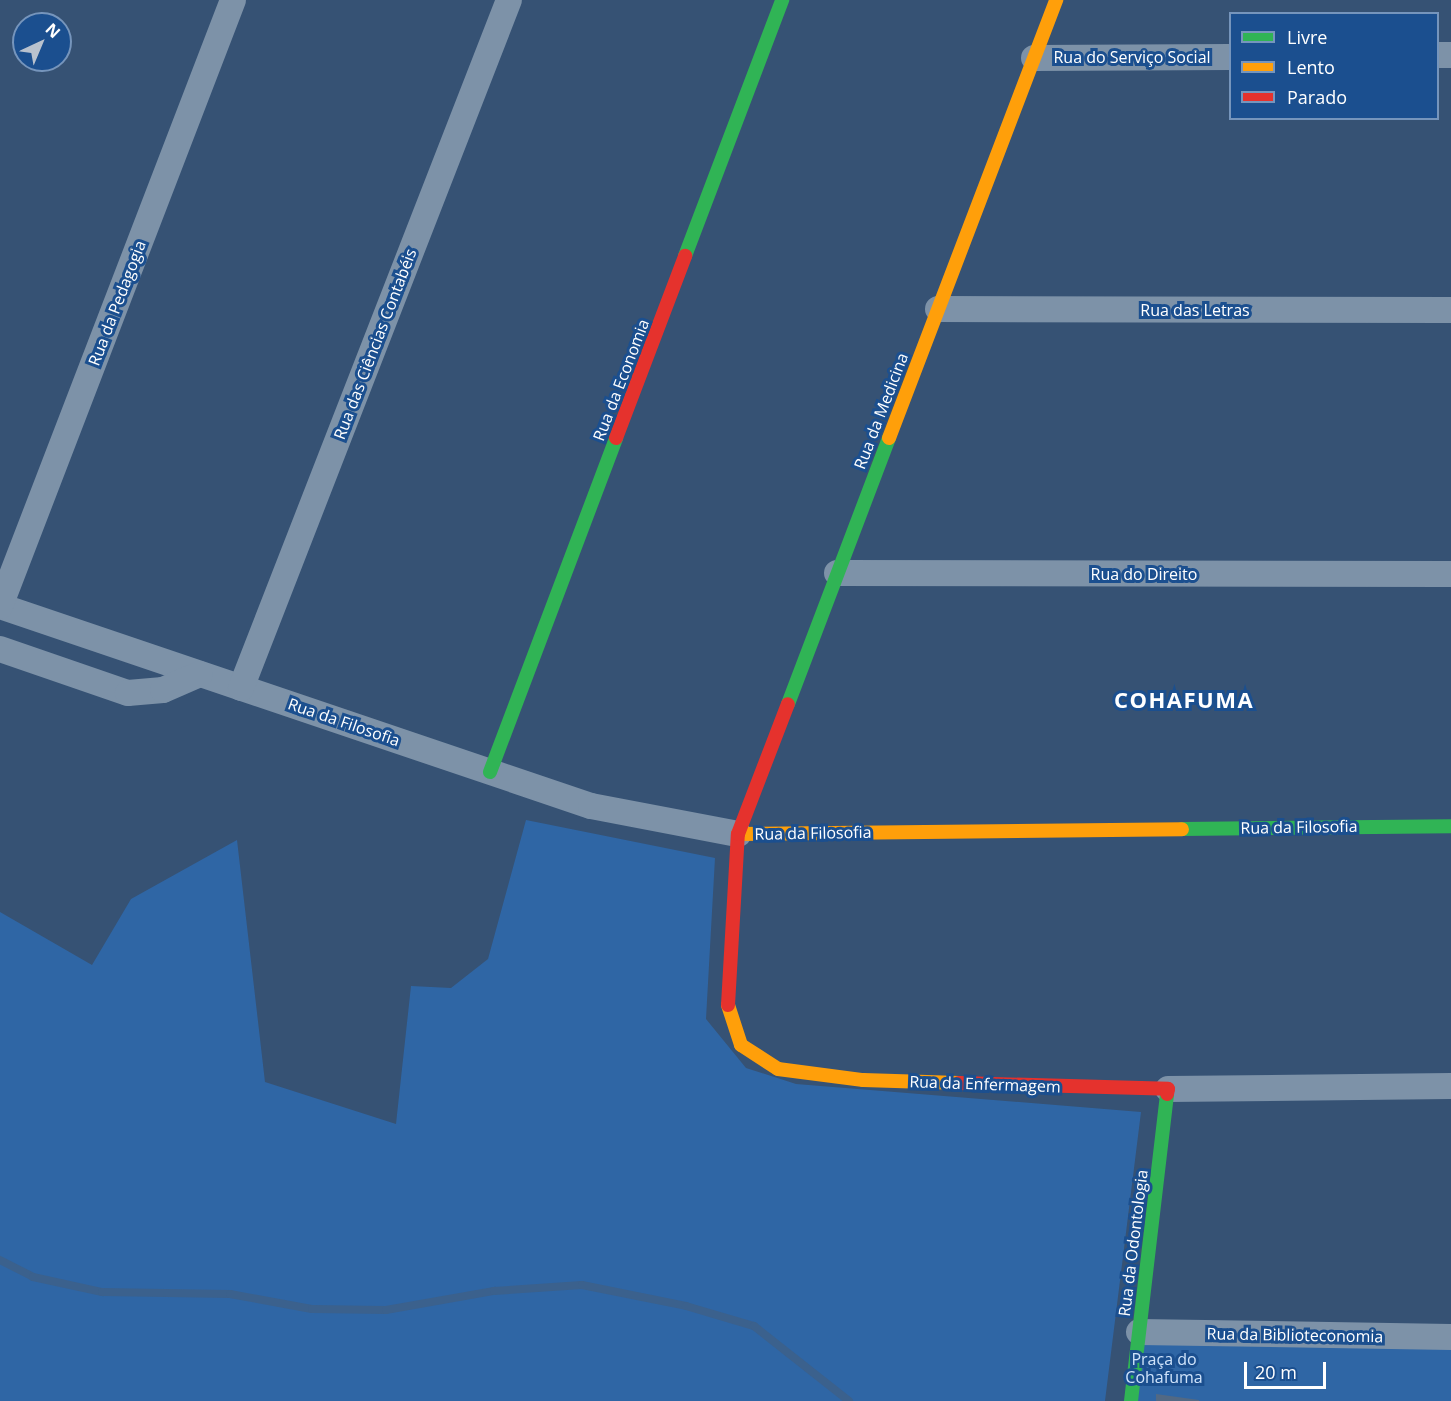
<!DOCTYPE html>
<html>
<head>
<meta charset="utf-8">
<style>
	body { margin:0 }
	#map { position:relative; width:1451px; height:1401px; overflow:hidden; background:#365274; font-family:"Open Sans",sans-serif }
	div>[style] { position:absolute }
	.green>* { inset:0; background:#2f66a5 }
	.stream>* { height:8px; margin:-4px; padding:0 4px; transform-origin:4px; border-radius:4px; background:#3b618d }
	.building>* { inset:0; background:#526984 }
	.street>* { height:26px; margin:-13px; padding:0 13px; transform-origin:13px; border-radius:13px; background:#7d92a8 }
	.fast>* { height:14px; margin:-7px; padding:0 7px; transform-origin:7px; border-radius:7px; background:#30b455 }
	.slow>* { height:14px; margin:-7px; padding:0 7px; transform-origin:7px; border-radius:7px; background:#ff9f0a }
	.jam>* { height:14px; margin:-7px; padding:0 7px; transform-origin:7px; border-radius:7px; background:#e5322d }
	span { translate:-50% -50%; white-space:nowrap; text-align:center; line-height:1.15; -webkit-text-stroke:6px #1b4f8f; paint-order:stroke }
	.street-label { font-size:16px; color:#fff }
	.park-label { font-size:16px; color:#cfe3fa }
	.district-label { font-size:22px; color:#fff; font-weight:700; letter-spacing:1.5px }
	.legend { position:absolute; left:1229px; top:12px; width:210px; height:108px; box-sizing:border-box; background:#1b4f8f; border:2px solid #7695bc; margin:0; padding:8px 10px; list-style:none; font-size:18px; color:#fff }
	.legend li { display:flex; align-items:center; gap:12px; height:30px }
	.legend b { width:30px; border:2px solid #7695bc }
	.north { position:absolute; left:12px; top:12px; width:60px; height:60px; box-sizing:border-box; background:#1b4f8f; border:2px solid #7695bc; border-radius:50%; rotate:44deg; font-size:16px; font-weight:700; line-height:24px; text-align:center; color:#fff }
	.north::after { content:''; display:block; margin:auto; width:21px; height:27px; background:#b9c2ce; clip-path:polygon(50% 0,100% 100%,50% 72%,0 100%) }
	.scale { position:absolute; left:1244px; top:1362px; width:82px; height:27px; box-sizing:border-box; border:3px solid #fff; border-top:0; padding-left:8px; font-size:18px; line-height:21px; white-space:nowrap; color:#fff; -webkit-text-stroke:4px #1b4f8f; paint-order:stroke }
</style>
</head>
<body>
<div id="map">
	<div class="green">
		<div style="clip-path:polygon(526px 820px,715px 858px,706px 1019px,746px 1068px,796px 1084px,1141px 1112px,1105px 1401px,0 1401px,0 912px,92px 965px,131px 899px,237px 840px,265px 1082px,396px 1124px,411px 986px,451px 988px,488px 959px)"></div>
		<div style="clip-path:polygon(1135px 1334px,1451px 1345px,1451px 1401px,1127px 1401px)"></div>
	</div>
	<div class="stream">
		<div style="left:0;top:1260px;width:37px;rotate:27deg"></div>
		<div style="left:33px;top:1277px;width:71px;rotate:12.3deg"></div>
		<div style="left:102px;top:1292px;width:128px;rotate:0.9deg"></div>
		<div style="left:230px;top:1294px;width:83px;rotate:10.4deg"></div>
		<div style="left:312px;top:1309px;width:74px;rotate:0.8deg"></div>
		<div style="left:386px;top:1310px;width:110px;rotate:-10deg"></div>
		<div style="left:494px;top:1291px;width:88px;rotate:-3.9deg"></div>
		<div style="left:582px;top:1285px;width:106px;rotate:11.4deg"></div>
		<div style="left:686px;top:1306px;width:71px;rotate:16.4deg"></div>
		<div style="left:754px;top:1326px;width:121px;rotate:38.3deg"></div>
	</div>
	<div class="building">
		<div style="clip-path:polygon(1156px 1394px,1199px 1400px,1199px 1401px,1156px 1401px)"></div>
	</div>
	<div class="street">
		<div style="left:1438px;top:55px;width:13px"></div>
		<div style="left:1034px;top:58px;width:196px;rotate:-0.3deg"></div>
		<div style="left:938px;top:309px;width:513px;rotate:0.11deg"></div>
		<div style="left:837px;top:573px;width:614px;rotate:0.09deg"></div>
		<div style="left:0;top:606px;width:624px;rotate:18.7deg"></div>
		<div style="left:591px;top:806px;width:150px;rotate:10.8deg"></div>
		<div style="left:0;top:606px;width:649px;rotate:-68.97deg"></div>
		<div style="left:0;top:649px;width:135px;rotate:19deg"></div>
		<div style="left:128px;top:693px;width:35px;rotate:-5deg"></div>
		<div style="left:163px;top:690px;width:40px;rotate:-23.4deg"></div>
		<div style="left:241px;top:688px;width:738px;rotate:-68.72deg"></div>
		<div style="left:1168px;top:1089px;width:283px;rotate:-0.6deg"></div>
		<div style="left:1139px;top:1332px;width:312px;rotate:0.9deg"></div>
	</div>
	<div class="fast">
		<div style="left:685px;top:256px;width:274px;rotate:-69.2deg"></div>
		<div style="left:788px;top:704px;width:285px;rotate:-69.2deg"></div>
		<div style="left:490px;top:772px;width:357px;rotate:-69.3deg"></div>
		<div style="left:1182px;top:829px;width:269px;rotate:-0.6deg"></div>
		<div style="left:1131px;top:1401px;width:309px;rotate:-83.3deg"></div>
	</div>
	<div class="slow">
		<div style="left:889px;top:438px;width:469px;rotate:-69.1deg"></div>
		<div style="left:738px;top:834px;width:444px;rotate:-0.6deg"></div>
		<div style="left:728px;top:1005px;width:42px;rotate:72deg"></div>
		<div style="left:741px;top:1045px;width:44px;rotate:33deg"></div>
		<div style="left:778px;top:1069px;width:86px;rotate:7.4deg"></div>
		<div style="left:863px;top:1080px;width:96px;rotate:1.8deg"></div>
	</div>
	<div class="jam">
		<div style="left:616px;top:438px;width:195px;rotate:-69.2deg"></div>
		<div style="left:728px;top:1005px;width:171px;rotate:-86.7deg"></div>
		<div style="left:738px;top:834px;width:139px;rotate:-69deg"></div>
		<div style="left:959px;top:1083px;width:209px;rotate:1.6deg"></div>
		<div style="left:1168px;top:1089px;width:5px;rotate:101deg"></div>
	</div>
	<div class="street-label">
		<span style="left:1132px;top:57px">Rua do Serviço Social</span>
		<span style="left:117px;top:303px;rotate:-69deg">Rua da Pedagogia</span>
		<span style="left:1195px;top:310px">Rua das Letras</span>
		<span style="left:375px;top:344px;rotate:-69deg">Rua das Ciências Contabéis</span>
		<span style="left:621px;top:380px;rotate:-69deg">Rua da Economia</span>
		<span style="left:881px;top:411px;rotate:-69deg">Rua da Medicina</span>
		<span style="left:1144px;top:574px">Rua do Direito</span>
		<span style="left:344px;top:722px;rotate:19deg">Rua da Filosofia</span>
		<span style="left:1299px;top:827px;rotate:-1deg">Rua da Filosofia</span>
		<span style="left:813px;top:833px;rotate:-1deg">Rua da Filosofia</span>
		<span style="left:985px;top:1084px;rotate:2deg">Rua da Enfermagem</span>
		<span style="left:1133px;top:1243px;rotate:-83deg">Rua da Odontologia</span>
		<span style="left:1295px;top:1335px;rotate:1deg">Rua da Biblioteconomia</span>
	</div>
	<div class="park-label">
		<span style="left:1164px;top:1368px">Praça do<br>Cohafuma</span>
	</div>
	<div class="district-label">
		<span style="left:1184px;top:700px">COHAFUMA</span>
	</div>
	<ul class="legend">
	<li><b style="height:8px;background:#30b455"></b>Livre</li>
	<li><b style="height:8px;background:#ff9f0a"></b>Lento</li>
	<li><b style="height:8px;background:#e5322d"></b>Parado</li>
	</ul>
	<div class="north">N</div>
	<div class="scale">20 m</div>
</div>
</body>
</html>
